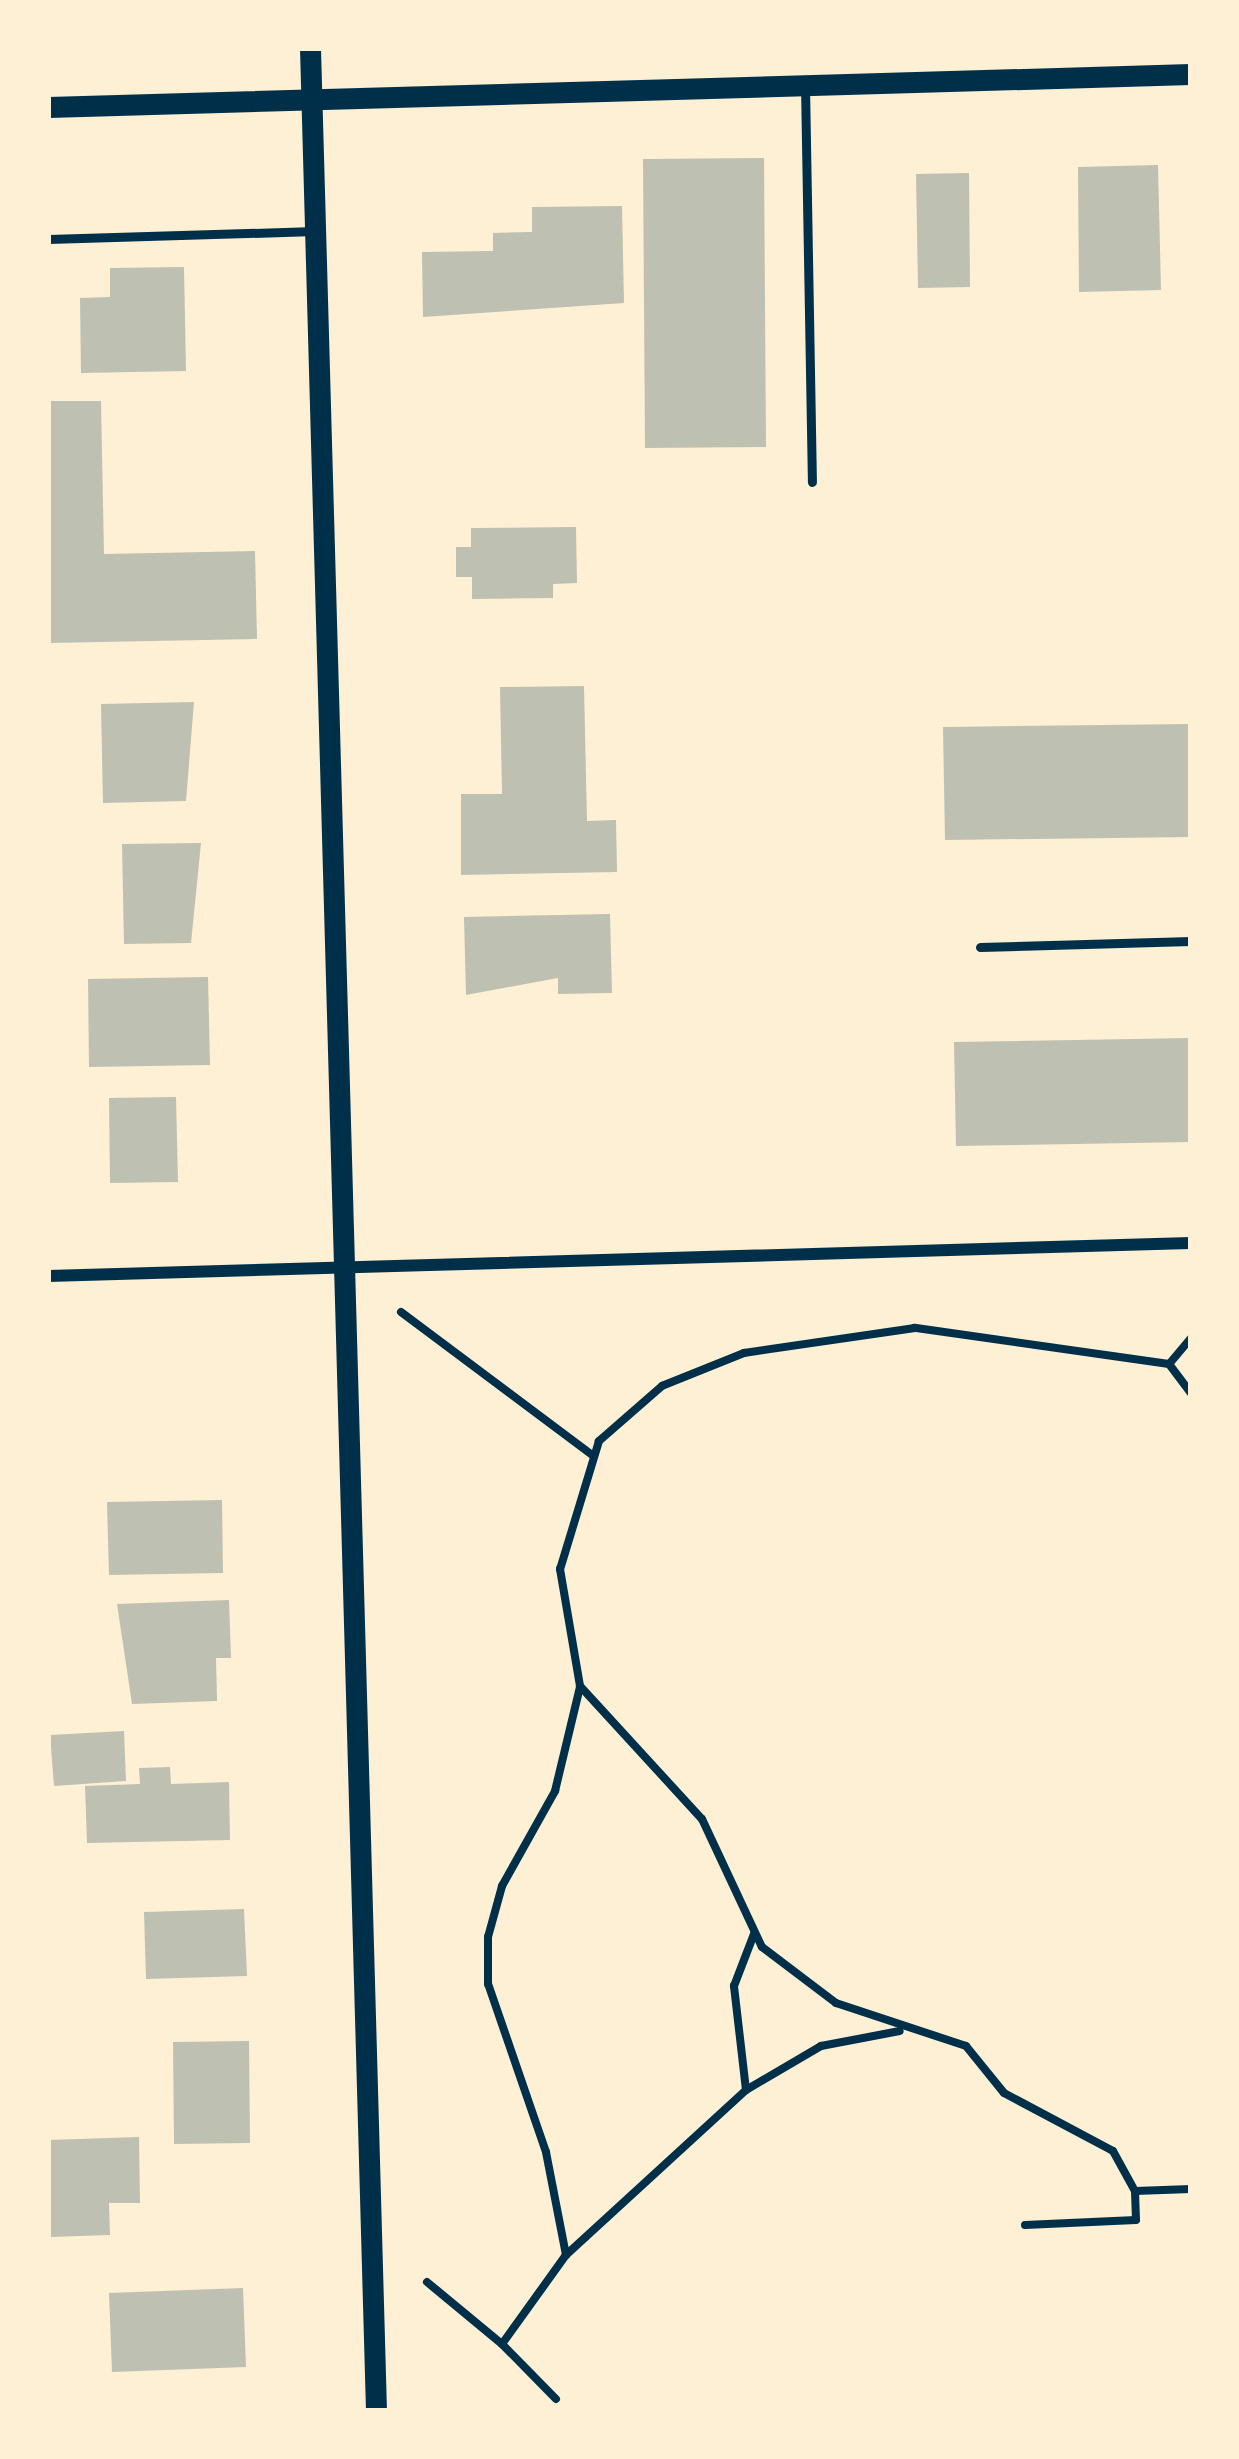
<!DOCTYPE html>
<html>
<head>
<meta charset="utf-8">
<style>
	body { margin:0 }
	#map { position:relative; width:1239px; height:2459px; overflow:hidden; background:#fdf0d5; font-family:"Golos Text",sans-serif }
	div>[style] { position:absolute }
	.building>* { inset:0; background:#bec0b2 }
	.path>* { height:8px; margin:-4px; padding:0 4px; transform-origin:4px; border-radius:4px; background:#003049 }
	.service>* { height:9px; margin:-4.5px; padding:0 4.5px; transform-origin:4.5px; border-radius:4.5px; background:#003049 }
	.minor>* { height:12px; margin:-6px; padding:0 6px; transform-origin:6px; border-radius:6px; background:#003049 }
	.tertiary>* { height:21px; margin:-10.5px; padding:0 10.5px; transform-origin:10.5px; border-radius:10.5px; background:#003049 }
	span { translate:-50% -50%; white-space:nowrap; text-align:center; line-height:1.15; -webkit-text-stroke:9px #fdf0d5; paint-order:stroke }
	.frame { position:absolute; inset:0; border:51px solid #fdf0d5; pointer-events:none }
</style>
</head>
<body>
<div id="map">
	<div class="building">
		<div style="clip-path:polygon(764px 158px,766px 447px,645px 448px,643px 159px)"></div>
		<div style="clip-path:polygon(1158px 165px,1161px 290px,1079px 292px,1078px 167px)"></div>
		<div style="clip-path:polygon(969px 173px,970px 287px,918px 288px,916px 174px)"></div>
		<div style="clip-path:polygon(622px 206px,624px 303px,423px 317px,422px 252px,493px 251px,493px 233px,532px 232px,532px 207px)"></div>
		<div style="clip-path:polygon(184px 267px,186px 371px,81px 373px,80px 298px,110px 297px,110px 268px)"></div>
		<div style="clip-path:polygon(48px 401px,101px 401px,104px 554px,255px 551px,257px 639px,48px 643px)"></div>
		<div style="clip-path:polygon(576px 527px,577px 583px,553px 584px,553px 598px,472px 599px,472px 577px,456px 577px,456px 547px,471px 547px,471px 528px)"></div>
		<div style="clip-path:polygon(584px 686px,587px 821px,616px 820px,617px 872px,461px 875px,461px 794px,502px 794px,500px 687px)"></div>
		<div style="clip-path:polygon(194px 702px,186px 801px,103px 803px,101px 704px)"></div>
		<div style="clip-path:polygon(1191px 724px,1191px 837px,945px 840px,943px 727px)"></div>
		<div style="clip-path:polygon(201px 843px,191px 943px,124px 944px,122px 844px)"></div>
		<div style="clip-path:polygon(610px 914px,612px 993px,558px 994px,558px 978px,466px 995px,464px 917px)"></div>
		<div style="clip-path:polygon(208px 977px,210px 1065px,89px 1067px,88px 979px)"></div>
		<div style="clip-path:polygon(1191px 1038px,1191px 1142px,956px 1146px,954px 1042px)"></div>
		<div style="clip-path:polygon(176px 1097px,178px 1182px,110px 1183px,109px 1098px)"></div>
		<div style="clip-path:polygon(222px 1500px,223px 1573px,109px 1575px,107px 1502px)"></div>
		<div style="clip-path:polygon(229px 1600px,231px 1658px,216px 1658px,217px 1701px,132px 1704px,117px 1604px)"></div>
		<div style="clip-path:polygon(124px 1731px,126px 1781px,54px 1786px,50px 1735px)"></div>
		<div style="clip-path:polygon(170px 1767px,171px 1784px,229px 1782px,230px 1840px,87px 1843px,85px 1786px,140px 1784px,139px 1768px)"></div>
		<div style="clip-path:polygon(244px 1909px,247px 1976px,146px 1979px,144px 1912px)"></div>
		<div style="clip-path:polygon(249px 2041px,250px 2143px,174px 2144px,173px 2042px)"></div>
		<div style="clip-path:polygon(139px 2137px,140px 2203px,109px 2203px,110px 2235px,50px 2237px,48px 2140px)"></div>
		<div style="clip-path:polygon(243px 2288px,246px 2367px,112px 2372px,109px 2293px)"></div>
	</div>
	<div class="path">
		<div style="left:401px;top:1312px;width:239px;rotate:36.8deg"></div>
		<div style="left:1191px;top:1338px;width:34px;rotate:130deg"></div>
		<div style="left:1169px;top:1364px;width:36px;rotate:53deg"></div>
		<div style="left:1169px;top:1364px;width:257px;rotate:-171.9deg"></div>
		<div style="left:915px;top:1328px;width:173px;rotate:171.7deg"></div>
		<div style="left:744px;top:1353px;width:88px;rotate:158.1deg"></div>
		<div style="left:662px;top:1386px;width:84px;rotate:138.9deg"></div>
		<div style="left:599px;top:1441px;width:134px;rotate:106.9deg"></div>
		<div style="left:560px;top:1569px;width:119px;rotate:80.3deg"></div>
		<div style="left:580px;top:1686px;width:180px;rotate:47.5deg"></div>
		<div style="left:702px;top:1819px;width:141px;rotate:64.9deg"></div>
		<div style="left:762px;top:1947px;width:93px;rotate:37.1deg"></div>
		<div style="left:836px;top:2003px;width:137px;rotate:18.3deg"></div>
		<div style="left:966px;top:2046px;width:60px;rotate:51deg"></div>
		<div style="left:1004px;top:2093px;width:123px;rotate:28deg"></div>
		<div style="left:1113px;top:2151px;width:46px;rotate:61.2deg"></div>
		<div style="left:1135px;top:2191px;width:56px;rotate:-2deg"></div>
		<div style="left:746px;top:2090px;width:105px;rotate:-96.6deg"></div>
		<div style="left:734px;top:1986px;width:56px;rotate:-69deg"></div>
		<div style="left:1025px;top:2225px;width:111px;rotate:-2.6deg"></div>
		<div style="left:1136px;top:2220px;width:29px;rotate:-92deg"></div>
		<div style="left:566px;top:2255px;width:105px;rotate:-101deg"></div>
		<div style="left:546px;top:2152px;width:178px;rotate:-109deg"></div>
		<div style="left:488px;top:1984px;width:47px;rotate:-90deg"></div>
		<div style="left:488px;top:1937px;width:53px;rotate:-74.6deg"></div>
		<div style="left:502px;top:1886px;width:109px;rotate:-60.8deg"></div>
		<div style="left:555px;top:1791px;width:107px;rotate:-76.5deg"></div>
		<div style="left:427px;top:2282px;width:97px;rotate:39.6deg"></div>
		<div style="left:556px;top:2399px;width:77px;rotate:-134.5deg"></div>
		<div style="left:502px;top:2344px;width:110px;rotate:-54.3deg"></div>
		<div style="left:566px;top:2255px;width:244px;rotate:-42.5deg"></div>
		<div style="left:746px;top:2090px;width:87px;rotate:-30.4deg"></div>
		<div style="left:821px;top:2046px;width:80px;rotate:-10.8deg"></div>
	</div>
	<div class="service">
		<div style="left:805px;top:85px;width:397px;rotate:89deg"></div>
		<div style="left:48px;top:239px;width:267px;rotate:-1.7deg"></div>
		<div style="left:980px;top:947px;width:211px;rotate:-1.6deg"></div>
	</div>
	<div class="minor">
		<div style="left:48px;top:1276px;width:1143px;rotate:-1.65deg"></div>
	</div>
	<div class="tertiary">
		<div style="left:310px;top:48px;width:2364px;rotate:88.4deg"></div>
		<div style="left:48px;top:107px;width:1143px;rotate:-1.65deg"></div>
	</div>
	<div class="frame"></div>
</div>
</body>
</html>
